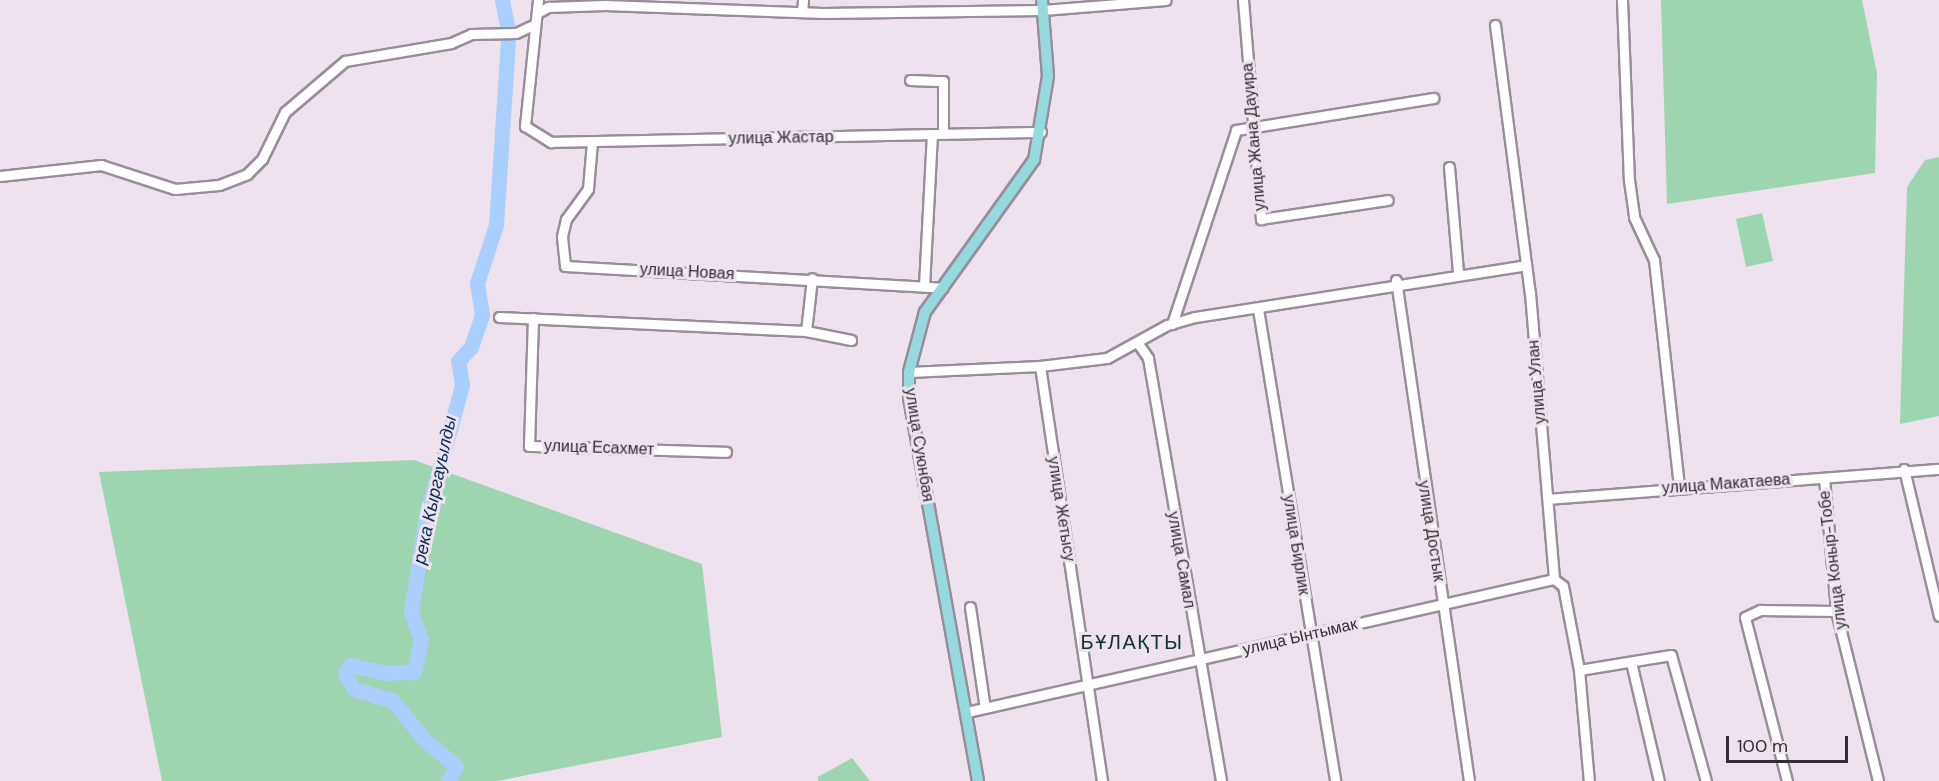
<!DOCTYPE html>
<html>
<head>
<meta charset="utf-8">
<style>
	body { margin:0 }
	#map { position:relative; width:1939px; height:781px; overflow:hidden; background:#ede2ee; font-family:"DM Sans",sans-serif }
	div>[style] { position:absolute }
	.green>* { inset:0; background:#9ed5b1 }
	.river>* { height:15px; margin:-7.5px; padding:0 7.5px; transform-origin:7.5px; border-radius:7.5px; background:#aacefd }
	.roads { filter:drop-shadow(2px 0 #988e99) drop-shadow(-2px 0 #988e99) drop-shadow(0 2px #988e99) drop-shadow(0 -2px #988e99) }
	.minor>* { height:9px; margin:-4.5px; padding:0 4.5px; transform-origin:4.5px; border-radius:4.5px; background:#fff }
	.major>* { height:10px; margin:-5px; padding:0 5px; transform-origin:5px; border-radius:5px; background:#95dadc }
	span { translate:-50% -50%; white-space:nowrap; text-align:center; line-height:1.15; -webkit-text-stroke:6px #ede2ee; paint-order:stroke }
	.street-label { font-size:16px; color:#312d32 }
	.water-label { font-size:18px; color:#072a54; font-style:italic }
	.quarter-label { font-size:20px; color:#11322e; letter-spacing:1.5px }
	.scale { position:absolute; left:1726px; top:736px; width:122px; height:27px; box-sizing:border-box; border:3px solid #312d32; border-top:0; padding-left:8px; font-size:18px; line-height:21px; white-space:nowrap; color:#312d32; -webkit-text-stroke:4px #ede2ee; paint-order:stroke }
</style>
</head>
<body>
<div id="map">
	<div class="green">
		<div style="clip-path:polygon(1661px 0,1862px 0,1877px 73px,1875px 173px,1667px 204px)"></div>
		<div style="clip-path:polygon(1939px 157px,1939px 416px,1900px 424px,1907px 187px,1925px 160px)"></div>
		<div style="clip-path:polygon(1762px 213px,1773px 261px,1746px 267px,1736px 219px)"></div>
		<div style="clip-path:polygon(414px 460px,702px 564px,722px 737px,497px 781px,162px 781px,99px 472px)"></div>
		<div style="clip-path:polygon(852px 758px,870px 781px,818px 781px,818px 777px)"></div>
	</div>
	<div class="river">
		<div style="left:502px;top:0;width:25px;rotate:79deg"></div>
		<div style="left:448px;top:781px;width:17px;rotate:-62deg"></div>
		<div style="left:456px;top:766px;width:42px;rotate:-139.8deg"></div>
		<div style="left:424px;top:739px;width:50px;rotate:-129.4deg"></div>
		<div style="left:392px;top:700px;width:40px;rotate:-164deg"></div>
		<div style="left:354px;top:689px;width:17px;rotate:-121deg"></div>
		<div style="left:345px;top:674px;width:10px;rotate:-61deg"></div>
		<div style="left:350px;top:665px;width:35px;rotate:13deg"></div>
		<div style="left:384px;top:673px;width:30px;rotate:-2deg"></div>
		<div style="left:414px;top:672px;width:33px;rotate:-78deg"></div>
		<div style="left:421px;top:640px;width:31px;rotate:-109deg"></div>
		<div style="left:411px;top:611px;width:96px;rotate:-81deg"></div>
		<div style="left:426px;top:516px;width:136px;rotate:-74.6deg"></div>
		<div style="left:462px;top:385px;width:24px;rotate:-99deg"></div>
		<div style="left:458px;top:361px;width:19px;rotate:-47deg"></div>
		<div style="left:471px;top:347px;width:34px;rotate:-71deg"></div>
		<div style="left:482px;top:315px;width:32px;rotate:-99deg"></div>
		<div style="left:477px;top:283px;width:61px;rotate:-71.9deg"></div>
		<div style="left:496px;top:225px;width:185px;rotate:-86.3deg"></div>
	</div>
	<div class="roads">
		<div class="minor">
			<div style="left:538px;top:0;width:127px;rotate:95.9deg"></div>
			<div style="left:525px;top:126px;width:31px;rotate:32deg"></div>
			<div style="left:551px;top:142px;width:490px;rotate:-1.2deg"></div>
			<div style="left:1243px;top:0;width:220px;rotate:85.3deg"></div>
			<div style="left:1261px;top:219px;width:128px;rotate:-8.5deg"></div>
			<div style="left:1622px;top:0;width:180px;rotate:87.8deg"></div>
			<div style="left:1629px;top:180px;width:37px;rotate:82deg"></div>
			<div style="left:1634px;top:217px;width:47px;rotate:65.1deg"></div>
			<div style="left:1654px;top:260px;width:228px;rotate:83.7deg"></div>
			<div style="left:802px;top:12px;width:12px;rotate:-85deg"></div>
			<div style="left:537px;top:13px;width:13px;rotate:-29deg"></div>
			<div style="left:548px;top:7px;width:57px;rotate:-2deg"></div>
			<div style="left:605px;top:5px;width:218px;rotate:2.1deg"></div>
			<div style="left:823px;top:13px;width:220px;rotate:-0.8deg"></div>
			<div style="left:1043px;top:10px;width:123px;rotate:-4.6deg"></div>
			<div style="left:1495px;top:25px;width:270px;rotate:82.6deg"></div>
			<div style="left:1530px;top:293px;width:287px;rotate:85.2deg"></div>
			<div style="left:910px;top:80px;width:33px;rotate:2deg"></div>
			<div style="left:943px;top:81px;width:53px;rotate:90deg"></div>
			<div style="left:592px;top:142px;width:47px;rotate:94.9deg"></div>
			<div style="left:588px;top:189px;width:37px;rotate:126deg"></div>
			<div style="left:566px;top:219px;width:18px;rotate:103deg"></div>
			<div style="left:562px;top:237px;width:29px;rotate:84deg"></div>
			<div style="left:565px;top:266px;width:378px;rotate:3.3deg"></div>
			<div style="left:1449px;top:167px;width:106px;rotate:85.1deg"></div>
			<div style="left:0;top:176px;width:102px;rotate:-6.2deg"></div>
			<div style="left:101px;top:165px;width:78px;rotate:18deg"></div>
			<div style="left:175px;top:189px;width:44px;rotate:-5.2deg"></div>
			<div style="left:219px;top:185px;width:30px;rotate:-21deg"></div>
			<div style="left:247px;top:174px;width:21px;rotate:-45deg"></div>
			<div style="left:262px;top:159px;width:52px;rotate:-63.9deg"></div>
			<div style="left:285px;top:112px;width:79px;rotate:-40.4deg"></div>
			<div style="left:345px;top:61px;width:108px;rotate:-9.6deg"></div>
			<div style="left:451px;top:43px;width:22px;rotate:-24deg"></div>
			<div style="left:471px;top:34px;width:45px;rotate:-1.3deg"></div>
			<div style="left:516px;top:33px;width:21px;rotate:-25deg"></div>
			<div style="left:1396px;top:280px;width:506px;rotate:81.71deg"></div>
			<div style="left:924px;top:286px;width:151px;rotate:-87deg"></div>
			<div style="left:1258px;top:309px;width:478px;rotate:80.7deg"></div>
			<div style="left:499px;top:317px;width:307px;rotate:2.6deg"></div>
			<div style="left:806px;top:331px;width:46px;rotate:11.3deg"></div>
			<div style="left:533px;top:318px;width:128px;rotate:91.8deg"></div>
			<div style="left:529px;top:446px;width:197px;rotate:1.7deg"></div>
			<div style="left:1172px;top:324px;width:204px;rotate:-71.7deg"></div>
			<div style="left:1236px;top:130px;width:200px;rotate:-9.2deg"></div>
			<div style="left:806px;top:331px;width:53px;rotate:-83.5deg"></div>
			<div style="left:1137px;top:342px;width:19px;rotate:55deg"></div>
			<div style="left:1148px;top:358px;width:429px;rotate:80.2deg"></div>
			<div style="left:1040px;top:366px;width:67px;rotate:-6.8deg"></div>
			<div style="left:1107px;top:358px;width:68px;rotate:-28.8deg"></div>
			<div style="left:1167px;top:325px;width:29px;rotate:-16deg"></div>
			<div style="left:1195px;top:317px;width:335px;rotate:-8.9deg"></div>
			<div style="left:909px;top:372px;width:131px;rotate:-2.6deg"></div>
			<div style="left:1040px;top:366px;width:420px;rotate:81.5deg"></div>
			<div style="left:1904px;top:469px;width:151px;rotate:76.6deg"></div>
			<div style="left:1824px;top:478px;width:134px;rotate:84.8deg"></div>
			<div style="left:1836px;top:611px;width:175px;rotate:76.1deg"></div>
			<div style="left:1548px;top:499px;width:392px;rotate:-4.4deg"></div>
			<div style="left:1554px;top:579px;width:11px;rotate:38deg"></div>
			<div style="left:1563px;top:586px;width:86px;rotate:79.2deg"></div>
			<div style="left:1579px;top:670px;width:111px;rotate:84.9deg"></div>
			<div style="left:970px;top:607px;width:102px;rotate:81.6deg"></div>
			<div style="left:1631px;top:662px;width:122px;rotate:76.8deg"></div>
			<div style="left:1579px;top:670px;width:93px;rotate:-9.3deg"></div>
			<div style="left:1671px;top:655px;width:131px;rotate:74.5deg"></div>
			<div style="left:967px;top:712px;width:602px;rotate:-12.77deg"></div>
			<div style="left:1787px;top:781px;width:169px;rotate:-104.4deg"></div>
			<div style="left:1745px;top:617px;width:17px;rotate:-25deg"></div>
			<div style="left:1760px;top:610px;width:76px;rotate:0.8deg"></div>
		</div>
		<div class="major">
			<div style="left:978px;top:781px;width:390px;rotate:-100.2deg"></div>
			<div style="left:909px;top:397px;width:25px;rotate:-90deg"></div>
			<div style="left:909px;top:372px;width:62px;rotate:-75.1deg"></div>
			<div style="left:925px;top:312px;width:187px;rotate:-54.4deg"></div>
			<div style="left:1034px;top:160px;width:85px;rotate:-80.5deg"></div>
			<div style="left:1048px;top:76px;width:76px;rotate:-94.5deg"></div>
		</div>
	</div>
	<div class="street-label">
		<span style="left:1254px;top:137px;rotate:-95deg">улица Жана Дауира</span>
		<span style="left:781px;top:138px;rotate:-1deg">улица Жастар</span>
		<span style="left:687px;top:272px;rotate:3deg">улица Новая</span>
		<span style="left:1537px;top:382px;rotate:-95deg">улица Улан</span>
		<span style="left:919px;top:445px;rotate:81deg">улица Суюнбая</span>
		<span style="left:599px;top:448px;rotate:2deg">улица Есахмет</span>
		<span style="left:1726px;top:484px;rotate:-4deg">улица Макатаева</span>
		<span style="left:1061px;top:509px;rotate:81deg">улица Жетысу</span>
		<span style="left:1431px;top:531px;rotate:81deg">улица Достык</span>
		<span style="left:1296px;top:545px;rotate:81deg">улица Бирлик</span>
		<span style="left:1181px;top:560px;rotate:80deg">улица Самал</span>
		<span style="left:1833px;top:560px;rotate:-97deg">улица Коныр-Тобе</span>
		<span style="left:1300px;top:637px;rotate:-13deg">улица Ынтымак</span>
	</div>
	<div class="water-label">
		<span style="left:435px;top:490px;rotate:-78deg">река Кыргауылды</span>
	</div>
	<div class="quarter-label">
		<span style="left:1132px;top:642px">БҰЛАҚТЫ</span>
	</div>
	<div class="scale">100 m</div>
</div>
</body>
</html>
